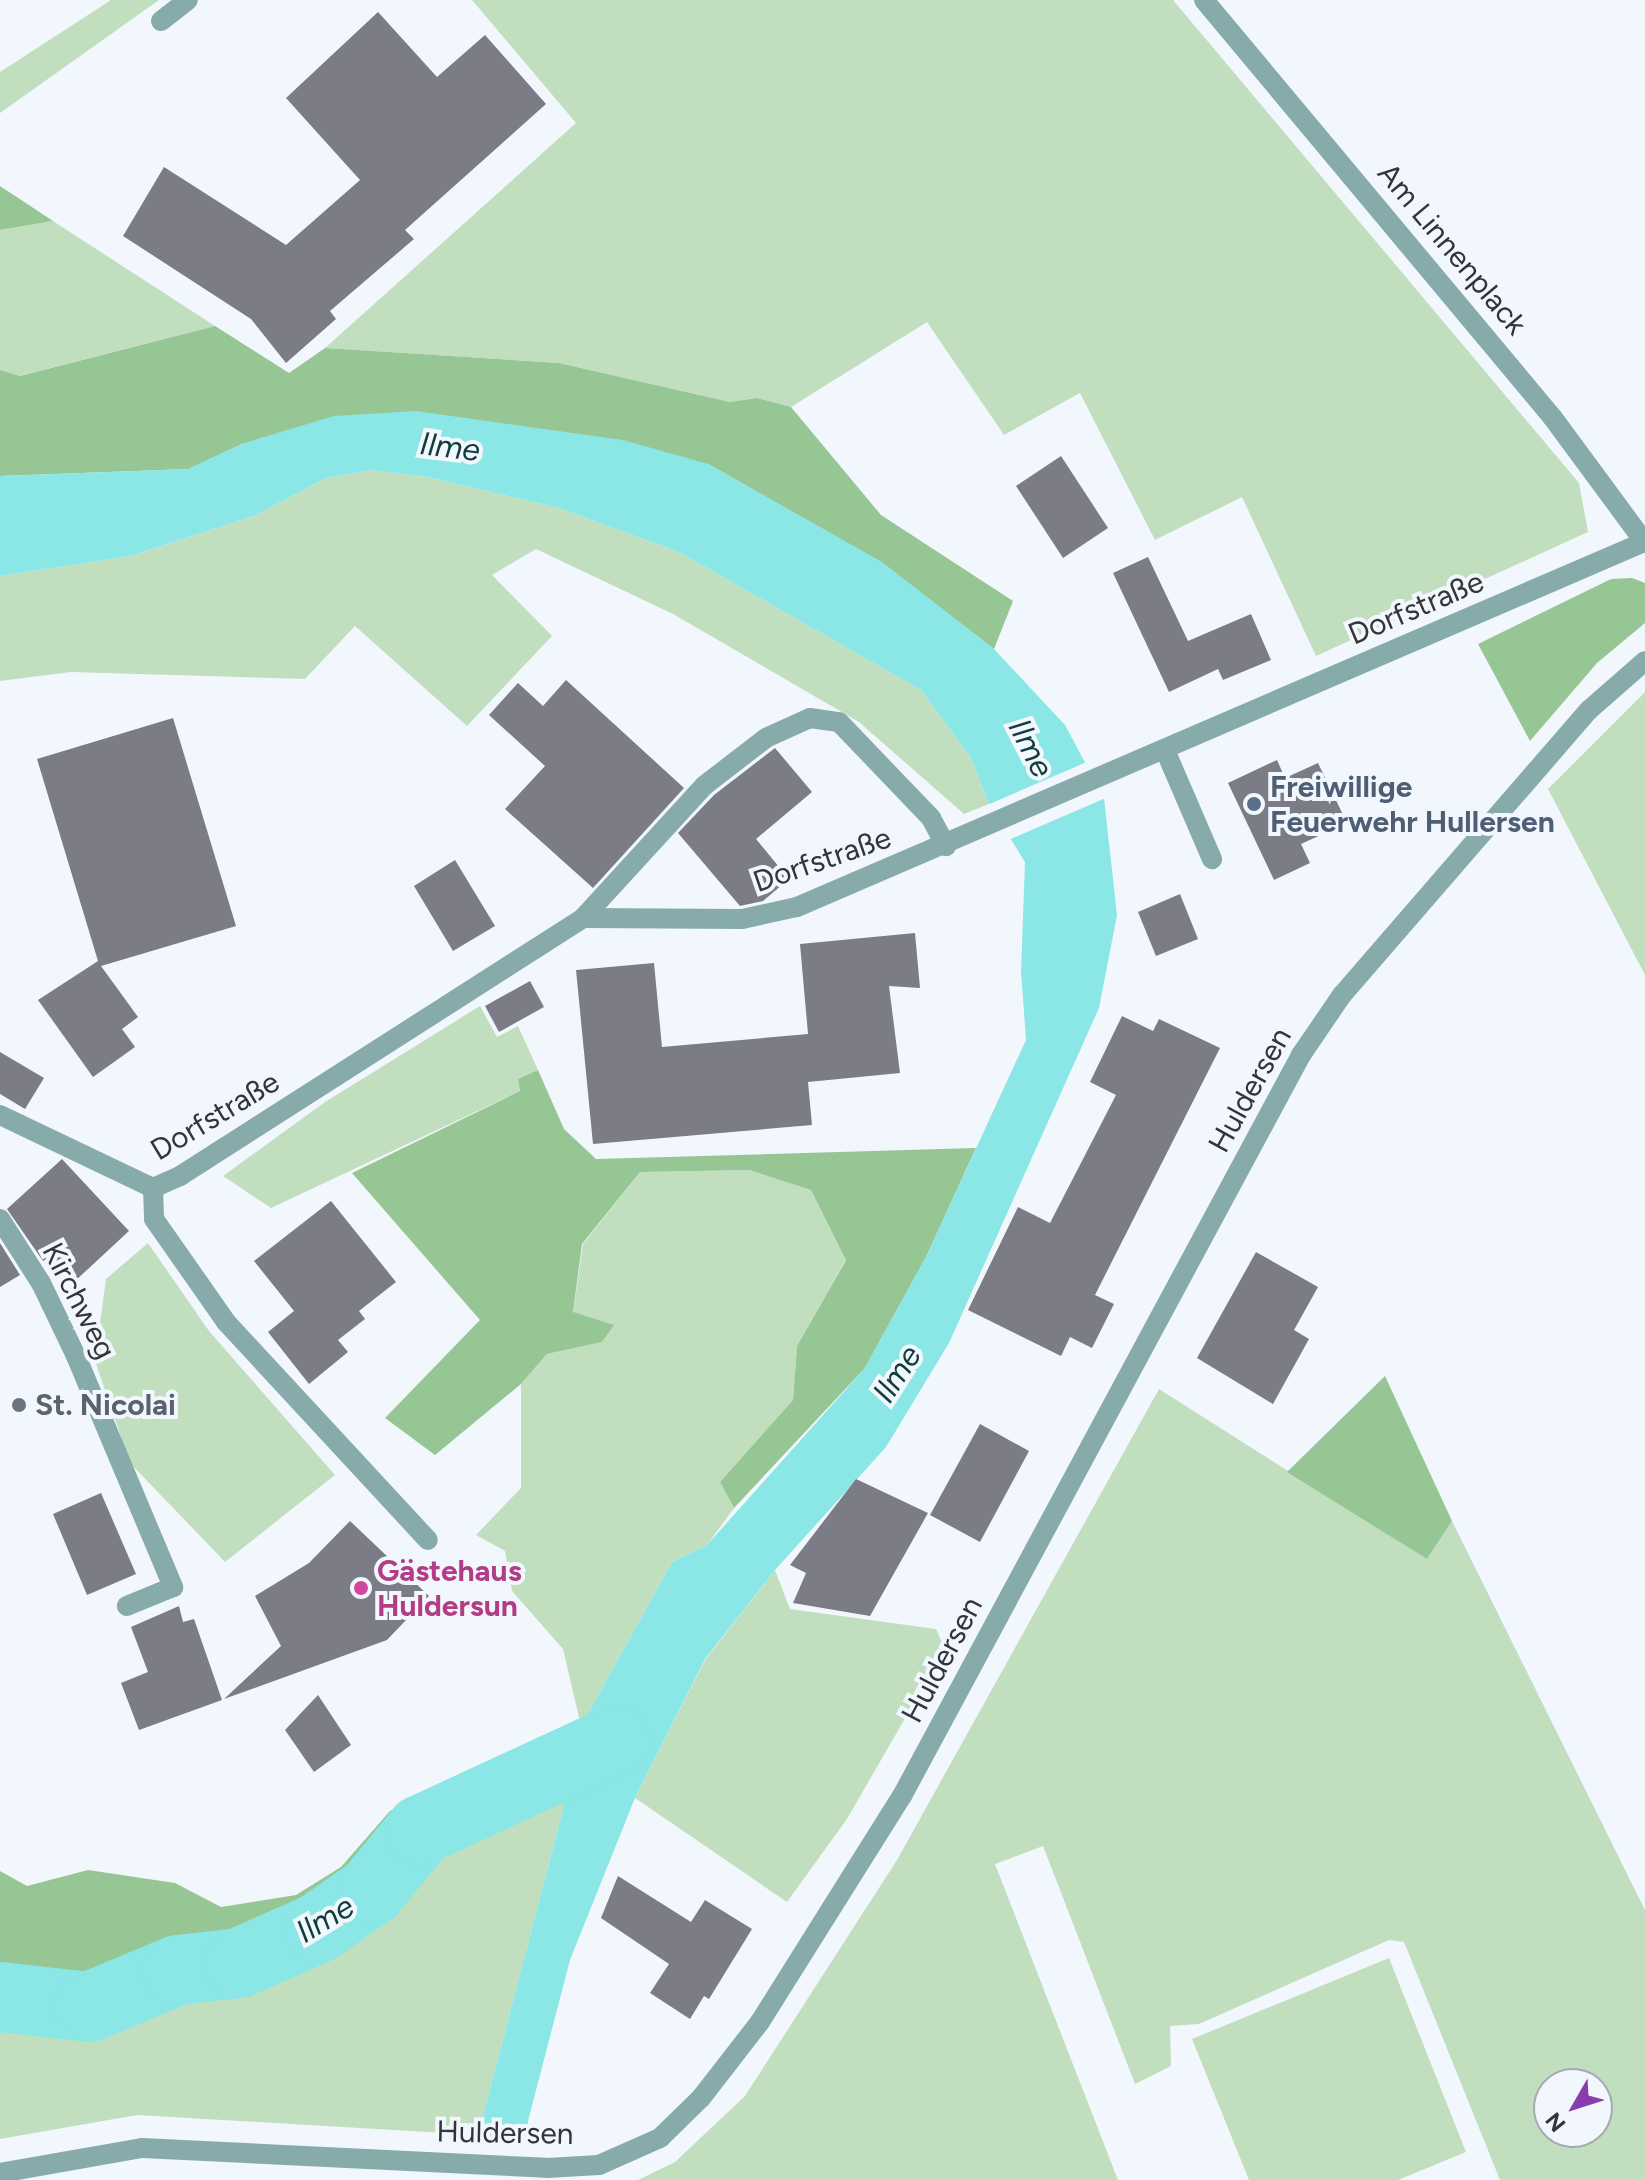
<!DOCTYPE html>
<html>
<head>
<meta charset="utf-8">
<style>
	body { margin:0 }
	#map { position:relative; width:1645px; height:2180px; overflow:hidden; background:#f2f7fe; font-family:Figtree,sans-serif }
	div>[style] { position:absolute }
	.green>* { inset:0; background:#c1dfbf }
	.forest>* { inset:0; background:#95c693 }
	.water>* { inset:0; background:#8be6e6 }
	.pier>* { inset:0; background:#f2f7fe }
	.river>* { height:70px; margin:-35px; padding:0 35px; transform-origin:35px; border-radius:35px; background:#8be6e6 }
	.building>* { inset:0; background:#7b7c85 }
	.minor>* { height:20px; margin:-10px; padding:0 10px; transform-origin:10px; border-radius:10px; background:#87abab }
	.dots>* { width:22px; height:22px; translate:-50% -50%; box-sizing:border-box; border:4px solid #f2f7fe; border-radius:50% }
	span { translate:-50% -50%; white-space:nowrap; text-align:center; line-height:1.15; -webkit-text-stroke:8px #f2f7fe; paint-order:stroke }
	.street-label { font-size:30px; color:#333539 }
	.service-label { font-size:30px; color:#4e5e75; font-weight:700 }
	.left { translate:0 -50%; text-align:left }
	.worship-label { font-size:30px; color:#5b616d; font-weight:700 }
	.hotel-label { font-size:30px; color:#b23c85; font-weight:700 }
	.water-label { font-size:32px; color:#123d3d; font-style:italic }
	.north { position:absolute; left:1533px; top:2068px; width:80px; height:80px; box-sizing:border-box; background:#f2f7fe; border:2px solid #a6a9af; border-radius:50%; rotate:231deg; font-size:22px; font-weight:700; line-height:32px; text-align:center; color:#333539 }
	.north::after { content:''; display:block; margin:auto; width:28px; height:36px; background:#883cad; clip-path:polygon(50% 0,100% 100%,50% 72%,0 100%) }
</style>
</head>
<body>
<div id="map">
	<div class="green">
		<div style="clip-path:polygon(111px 0,159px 0,0 113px,0 72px)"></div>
		<div style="clip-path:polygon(472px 0,1173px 0,1579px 483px,1588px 532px,1316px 656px,1242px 497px,1155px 540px,1080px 393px,1004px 435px,927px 322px,791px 407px,757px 398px,730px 402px,559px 363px,325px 348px,576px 123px)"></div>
		<div style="clip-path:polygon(53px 221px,215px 326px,19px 376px,0 370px,0 230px)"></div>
		<div style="clip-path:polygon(371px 470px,428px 477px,559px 508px,679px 552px,921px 690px,971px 758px,989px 804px,964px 814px,859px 722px,673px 614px,536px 549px,492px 575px,552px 636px,467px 726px,355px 626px,305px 679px,71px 672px,0 681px,0 576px,131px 556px,256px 515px,326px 478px)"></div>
		<div style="clip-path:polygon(1645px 692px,1645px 975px,1548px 789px)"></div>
		<div style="clip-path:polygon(480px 1006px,497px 1037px,518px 1026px,538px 1070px,518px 1079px,520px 1091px,271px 1208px,223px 1176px,325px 1102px)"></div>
		<div style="clip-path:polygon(749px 1170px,811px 1190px,846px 1259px,797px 1346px,793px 1400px,720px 1482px,734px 1508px,707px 1545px,672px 1562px,581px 1726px,563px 1649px,512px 1591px,505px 1551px,476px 1535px,521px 1488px,521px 1384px,547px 1354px,602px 1342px,613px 1325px,573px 1313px,583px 1244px,640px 1172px)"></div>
		<div style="clip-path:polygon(148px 1243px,209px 1331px,335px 1475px,225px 1562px,130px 1463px,95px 1361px,106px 1279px)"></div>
		<div style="clip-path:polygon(evenodd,1159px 1389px,1427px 1559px,1452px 1521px,1645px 1910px,1645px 2180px,1500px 2180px,1404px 1942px,1389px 1940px,1199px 2024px,1170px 2026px,1171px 2066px,1135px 2084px,1043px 1846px,995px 1864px,1118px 2180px,638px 2180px,675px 2162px,745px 2096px,897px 1860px,1159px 1389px,1549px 2084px,1597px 2084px,1597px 2132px,1549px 2132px,1549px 2084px)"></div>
		<div style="clip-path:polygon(775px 1570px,790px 1609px,936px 1629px,945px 1649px,847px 1819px,787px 1902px,635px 1798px,705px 1660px)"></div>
		<div style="clip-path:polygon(554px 1797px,564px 1806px,478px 2135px,137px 2115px,0 2139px,0 2019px,87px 2020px,256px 1975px,387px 1896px,447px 1839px)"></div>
		<div style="clip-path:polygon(1389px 1958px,1466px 2152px,1398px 2180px,1249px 2180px,1192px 2039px)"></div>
	</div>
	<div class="forest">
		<div style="clip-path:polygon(0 186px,53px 221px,0 230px)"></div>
		<div style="clip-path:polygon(215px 326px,289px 373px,325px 348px,559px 363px,730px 402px,757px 398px,791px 407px,881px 515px,1013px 601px,994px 649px,881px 562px,708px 464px,244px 443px,189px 469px,0 476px,0 370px,20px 376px)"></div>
		<div style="clip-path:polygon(1632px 578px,1645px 583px,1645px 623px,1597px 663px,1530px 741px,1478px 644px,1611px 579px)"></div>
		<div style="clip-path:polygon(538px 1070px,564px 1129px,596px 1159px,976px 1148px,927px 1255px,865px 1368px,734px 1508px,720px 1482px,793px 1400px,797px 1346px,846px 1260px,811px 1190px,749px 1170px,640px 1172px,582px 1244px,573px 1312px,614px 1325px,602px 1342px,547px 1354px,521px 1384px,435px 1455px,385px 1418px,480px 1320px,352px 1173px,520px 1091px,518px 1079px)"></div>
		<div style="clip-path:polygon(1385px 1376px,1452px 1521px,1427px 1559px,1287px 1472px)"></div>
		<div style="clip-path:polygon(581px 1726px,554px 1797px,447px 1839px,345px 1933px,256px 1975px,87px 2020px,0 2019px,0 1871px,27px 1886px,88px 1870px,175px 1883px,221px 1907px,296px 1895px,341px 1867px,390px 1811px)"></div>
	</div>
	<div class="water">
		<div style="clip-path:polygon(416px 411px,623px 440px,708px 464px,882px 562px,994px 649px,1065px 725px,1104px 798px,1117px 915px,1099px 1008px,949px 1343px,886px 1447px,775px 1570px,705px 1659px,635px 1798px,570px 1960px,528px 2121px,531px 2180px,472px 2180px,478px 2135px,564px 1806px,554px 1797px,581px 1726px,672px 1562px,707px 1545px,865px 1368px,927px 1255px,1026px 1040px,1021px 971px,1025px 862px,989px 804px,971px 758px,921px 690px,679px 552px,559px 508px,428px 477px,371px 470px,326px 478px,256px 515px,131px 556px,0 576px,0 476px,188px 469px,244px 443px,334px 416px)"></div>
	</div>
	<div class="pier">
		<div style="clip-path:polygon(1089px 761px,1108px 797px,1006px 841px,985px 806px)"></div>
		<div style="clip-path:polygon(474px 2135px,533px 2138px,535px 2180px,468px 2180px)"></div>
	</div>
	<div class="river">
		<div style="left:0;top:1997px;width:90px;rotate:6.4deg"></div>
		<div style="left:89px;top:2007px;width:96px;rotate:-22.6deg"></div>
		<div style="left:178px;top:1970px;width:61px;rotate:-6.5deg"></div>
		<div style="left:239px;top:1963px;width:86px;rotate:-23.9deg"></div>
		<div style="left:318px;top:1928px;width:65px;rotate:-34.9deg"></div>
		<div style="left:371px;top:1891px;width:79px;rotate:-50.7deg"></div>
		<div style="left:421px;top:1830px;width:213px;rotate:-24.8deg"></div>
	</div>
	<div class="building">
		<div style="clip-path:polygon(378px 12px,437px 77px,485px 35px,546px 104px,405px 230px,414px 239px,330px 311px,336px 319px,286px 363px,251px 319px,123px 236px,164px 167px,286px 245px,360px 180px,286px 98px)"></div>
		<div style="clip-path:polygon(1061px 456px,1108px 528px,1063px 558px,1016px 486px)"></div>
		<div style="clip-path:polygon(1148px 557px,1188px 641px,1251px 614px,1271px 660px,1223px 680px,1218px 669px,1169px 692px,1113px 573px)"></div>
		<div style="clip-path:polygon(566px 680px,684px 788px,593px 888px,505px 809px,545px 766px,489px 715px,518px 683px,543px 706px)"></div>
		<div style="clip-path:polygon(173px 718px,236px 926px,101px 966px,138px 1017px,122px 1029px,135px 1047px,93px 1077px,38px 1000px,98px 961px,37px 759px)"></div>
		<div style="clip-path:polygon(775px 748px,812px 792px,756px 839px,789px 879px,763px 901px,740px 906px,678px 833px,714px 795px)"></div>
		<div style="clip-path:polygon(1277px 760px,1285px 778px,1318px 763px,1347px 823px,1301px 844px,1310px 863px,1274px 880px,1228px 783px)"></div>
		<div style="clip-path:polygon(455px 860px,495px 926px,453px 951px,414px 886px)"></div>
		<div style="clip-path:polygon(1180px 894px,1198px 939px,1156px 956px,1138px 912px)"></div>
		<div style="clip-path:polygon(915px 933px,920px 988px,889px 986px,900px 1073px,808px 1082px,812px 1125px,593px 1144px,576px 970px,654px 963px,662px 1047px,808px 1034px,800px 944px)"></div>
		<div style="clip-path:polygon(530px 981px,544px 1007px,499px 1032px,485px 1006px)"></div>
		<div style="clip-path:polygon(1122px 1016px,1153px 1031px,1159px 1019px,1220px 1048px,1095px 1295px,1114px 1304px,1092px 1348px,1070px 1337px,1061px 1356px,968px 1310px,1018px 1207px,1050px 1223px,1116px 1095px,1090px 1082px)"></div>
		<div style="clip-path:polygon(0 1052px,44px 1078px,25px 1109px,0 1094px)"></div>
		<div style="clip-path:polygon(62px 1159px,129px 1231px,74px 1282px,50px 1257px,43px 1261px,7px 1209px)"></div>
		<div style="clip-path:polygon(331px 1201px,396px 1282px,359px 1311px,365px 1319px,338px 1340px,348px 1352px,309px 1384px,268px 1332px,294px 1311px,254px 1261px)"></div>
		<div style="clip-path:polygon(0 1243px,20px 1275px,0 1287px)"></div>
		<div style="clip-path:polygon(1256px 1252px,1318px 1287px,1294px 1330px,1309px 1339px,1273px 1404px,1197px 1358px)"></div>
		<div style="clip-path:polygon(980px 1424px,1029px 1451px,980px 1542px,930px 1515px)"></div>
		<div style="clip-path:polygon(856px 1479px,928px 1513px,870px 1616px,793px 1603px,806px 1573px,790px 1565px)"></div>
		<div style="clip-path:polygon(101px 1493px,136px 1574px,87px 1595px,53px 1514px)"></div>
		<div style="clip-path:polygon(350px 1521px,429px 1596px,387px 1640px,224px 1699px,281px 1646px,255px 1596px,309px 1563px)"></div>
		<div style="clip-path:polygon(179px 1606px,183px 1622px,194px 1619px,222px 1700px,139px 1730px,121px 1683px,148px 1672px,131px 1627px)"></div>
		<div style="clip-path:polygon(318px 1695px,351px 1745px,314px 1772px,285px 1730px)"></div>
		<div style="clip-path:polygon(618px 1876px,691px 1922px,705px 1900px,752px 1929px,709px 1999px,704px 1996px,690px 2019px,650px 1993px,669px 1964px,601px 1918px)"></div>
	</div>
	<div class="minor">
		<div style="left:1204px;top:0;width:545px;rotate:50.14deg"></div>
		<div style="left:1553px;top:418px;width:155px;rotate:53.6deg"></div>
		<div style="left:161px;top:21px;width:34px;rotate:-38deg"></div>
		<div style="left:1165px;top:750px;width:119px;rotate:66.7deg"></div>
		<div style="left:583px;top:918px;width:180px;rotate:-47.5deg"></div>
		<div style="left:705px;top:785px;width:77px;rotate:-37.6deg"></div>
		<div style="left:766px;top:738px;width:48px;rotate:-24.4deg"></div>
		<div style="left:810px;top:718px;width:29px;rotate:8deg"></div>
		<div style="left:839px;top:722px;width:133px;rotate:46.2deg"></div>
		<div style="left:931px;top:818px;width:32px;rotate:62deg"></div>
		<div style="left:0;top:1115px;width:170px;rotate:25.5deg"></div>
		<div style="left:153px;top:1188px;width:30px;rotate:-24deg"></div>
		<div style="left:180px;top:1176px;width:479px;rotate:-32.6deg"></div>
		<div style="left:583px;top:918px;width:159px;rotate:0.4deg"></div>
		<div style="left:742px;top:919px;width:56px;rotate:-12.3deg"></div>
		<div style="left:797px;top:907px;width:922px;rotate:-23.31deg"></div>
		<div style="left:153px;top:1188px;width:31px;rotate:88deg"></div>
		<div style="left:154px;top:1219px;width:126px;rotate:55deg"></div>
		<div style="left:226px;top:1322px;width:297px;rotate:47.2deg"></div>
		<div style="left:0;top:1219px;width:76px;rotate:57.4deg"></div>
		<div style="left:41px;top:1283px;width:81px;rotate:64.4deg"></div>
		<div style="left:76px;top:1356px;width:251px;rotate:67.2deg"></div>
		<div style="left:173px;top:1587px;width:50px;rotate:157.6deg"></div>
		<div style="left:0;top:2173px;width:144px;rotate:-10deg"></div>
		<div style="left:142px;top:2148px;width:405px;rotate:2.8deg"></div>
		<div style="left:547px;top:2168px;width:52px;rotate:-3.3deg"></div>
		<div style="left:599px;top:2165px;width:67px;rotate:-23.9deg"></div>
		<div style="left:660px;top:2138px;width:57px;rotate:-44.3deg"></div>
		<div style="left:701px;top:2098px;width:96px;rotate:-52.2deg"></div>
		<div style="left:760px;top:2022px;width:267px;rotate:-57.9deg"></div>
		<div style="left:902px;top:1796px;width:842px;rotate:-61.7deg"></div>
		<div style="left:1301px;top:1055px;width:73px;rotate:-55.7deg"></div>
		<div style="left:1342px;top:995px;width:377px;rotate:-49.1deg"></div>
		<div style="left:1589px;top:710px;width:74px;rotate:-41.2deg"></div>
	</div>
	<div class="dots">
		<div style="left:1254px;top:804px;background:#5c6f8a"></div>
		<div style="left:19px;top:1405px;background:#6b7280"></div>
		<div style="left:361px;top:1588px;background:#d1479c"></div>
	</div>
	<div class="street-label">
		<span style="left:1452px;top:249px;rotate:50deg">Am Linnenplack</span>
		<span style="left:1416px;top:608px;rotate:-23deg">Dorfstraße</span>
		<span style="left:822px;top:860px;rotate:-19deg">Dorfstraße</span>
		<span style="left:1250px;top:1090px;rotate:-61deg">Huldersen</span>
		<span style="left:215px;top:1116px;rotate:-31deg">Dorfstraße</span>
		<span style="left:79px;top:1301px;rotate:63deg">Kirchweg</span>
		<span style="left:942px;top:1660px;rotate:-62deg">Huldersen</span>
		<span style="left:505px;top:2133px;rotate:1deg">Huldersen</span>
	</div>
	<div class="service-label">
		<span class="left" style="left:1270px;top:804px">Freiwillige<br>Feuerwehr Hullersen</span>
	</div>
	<div class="worship-label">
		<span class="left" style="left:35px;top:1405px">St. Nicolai</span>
	</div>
	<div class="hotel-label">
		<span class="left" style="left:377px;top:1588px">Gästehaus<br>Huldersun</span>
	</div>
	<div class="water-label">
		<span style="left:450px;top:447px;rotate:7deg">Ilme</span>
		<span style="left:1031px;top:748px;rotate:63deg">Ilme</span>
		<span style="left:897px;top:1374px;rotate:-57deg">Ilme</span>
		<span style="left:325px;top:1919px;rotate:-31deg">Ilme</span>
	</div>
	<div class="north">N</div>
</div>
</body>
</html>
